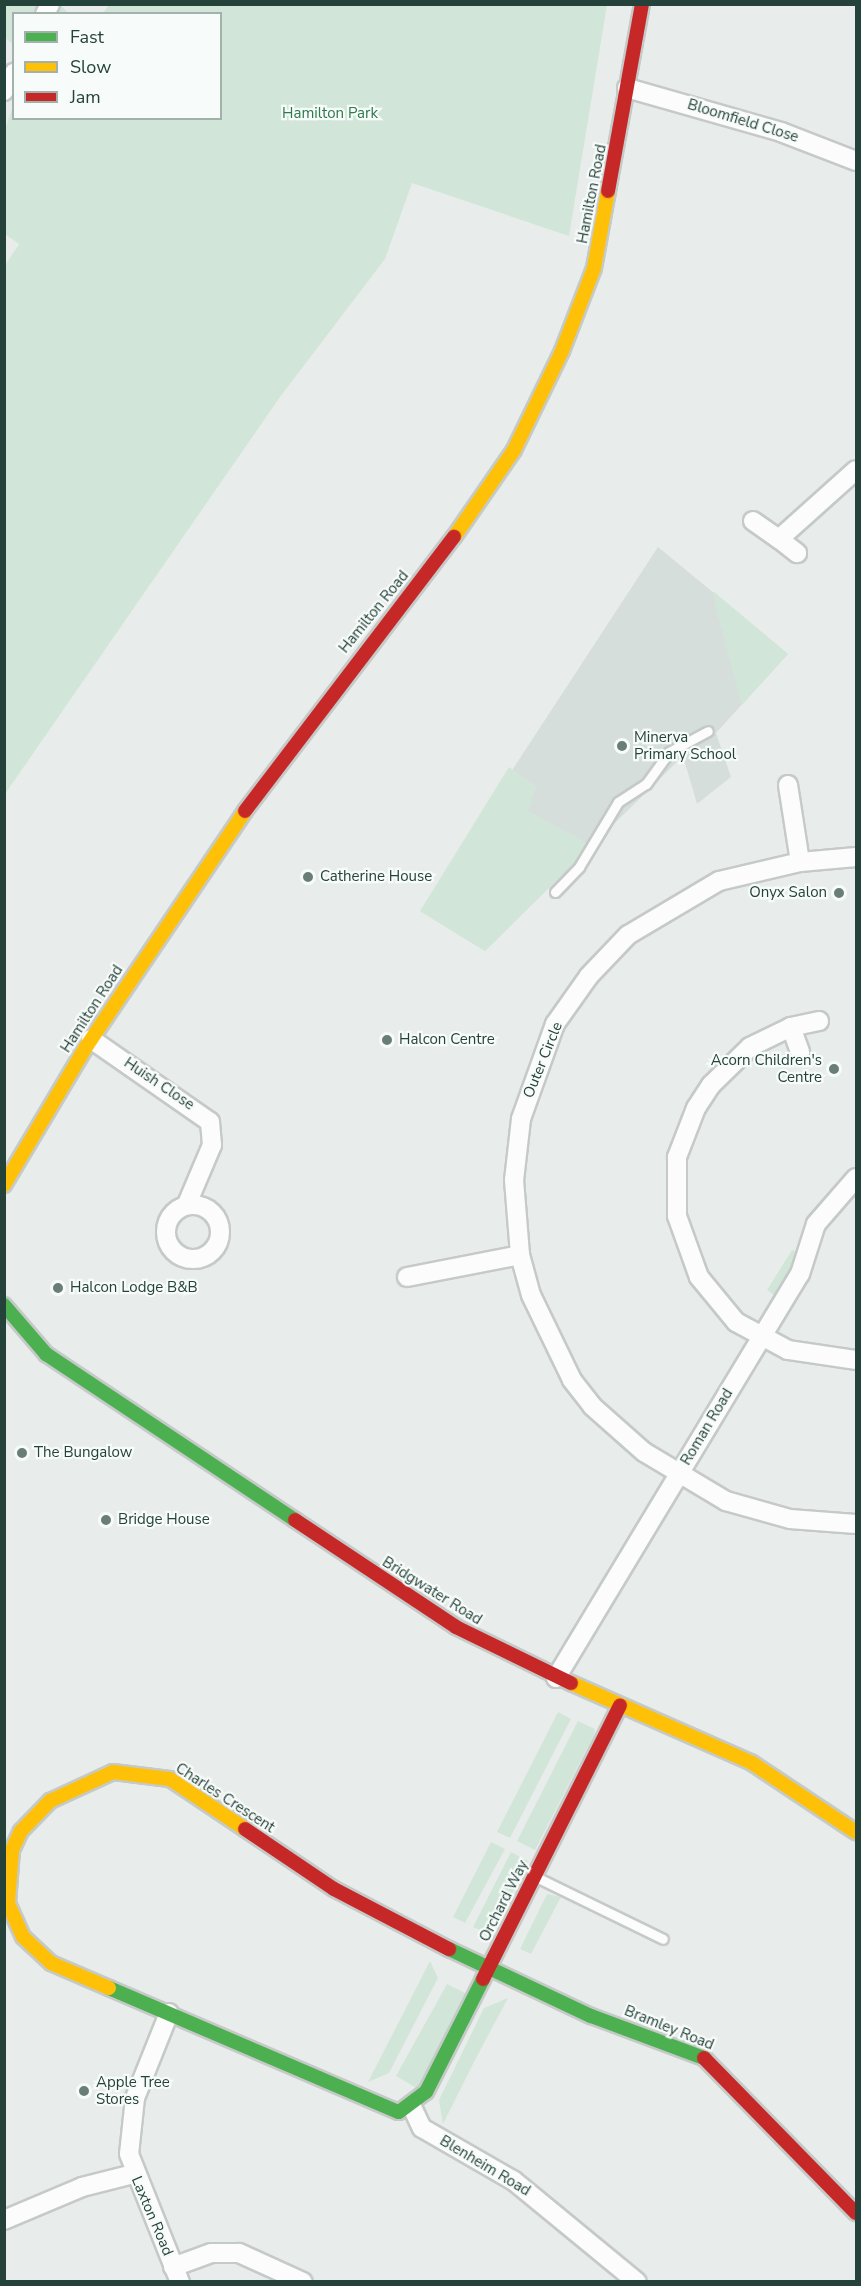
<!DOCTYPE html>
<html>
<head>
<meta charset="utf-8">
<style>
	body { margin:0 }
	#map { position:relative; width:861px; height:2286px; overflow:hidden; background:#e8edeb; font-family:"Nunito Sans",sans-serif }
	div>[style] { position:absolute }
	.built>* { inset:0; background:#d6dedb }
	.green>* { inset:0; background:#d1e6d8 }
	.roads { filter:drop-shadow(2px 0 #c5cac8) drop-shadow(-2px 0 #c5cac8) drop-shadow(0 2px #c5cac8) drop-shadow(0 -2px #c5cac8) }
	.lane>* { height:9px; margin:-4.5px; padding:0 4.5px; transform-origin:4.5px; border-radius:4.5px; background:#fcfcfc }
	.street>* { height:18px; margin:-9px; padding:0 9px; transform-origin:9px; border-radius:9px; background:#fcfcfc }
	.street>.ring { margin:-9px; padding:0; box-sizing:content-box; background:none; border:18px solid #fcfcfc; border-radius:50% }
	.fast>* { height:14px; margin:-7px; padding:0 7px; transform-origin:7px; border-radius:7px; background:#4caf50 }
	.slow>* { height:14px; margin:-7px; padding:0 7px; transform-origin:7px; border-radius:7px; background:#ffc107 }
	.jam>* { height:14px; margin:-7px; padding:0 7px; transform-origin:7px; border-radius:7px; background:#c62828 }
	.dots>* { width:16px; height:16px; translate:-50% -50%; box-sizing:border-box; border:3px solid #f7fbf9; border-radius:50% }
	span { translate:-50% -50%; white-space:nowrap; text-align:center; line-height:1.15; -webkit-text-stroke:4.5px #f7fbf9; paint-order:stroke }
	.park-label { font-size:15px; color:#2d7a4b }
	.street-label { font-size:15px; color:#24423a }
	.poi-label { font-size:15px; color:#24423a }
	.left { translate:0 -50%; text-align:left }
	.right { translate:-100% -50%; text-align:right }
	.frame { position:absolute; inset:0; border:6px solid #24423a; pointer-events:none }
	.legend { position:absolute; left:12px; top:12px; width:210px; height:108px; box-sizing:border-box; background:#f7fbf9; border:2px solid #a3b1ad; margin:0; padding:8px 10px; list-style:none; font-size:18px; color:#24423a }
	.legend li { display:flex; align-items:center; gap:12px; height:30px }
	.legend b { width:30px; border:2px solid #a3b1ad }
</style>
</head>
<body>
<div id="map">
	<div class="built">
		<div style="clip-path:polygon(658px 547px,788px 654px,716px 733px,731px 777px,697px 804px,683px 756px,485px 951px,420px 911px)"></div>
	</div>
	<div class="green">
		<div style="clip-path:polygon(4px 5px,61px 5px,68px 13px,14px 14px,13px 44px,5px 38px)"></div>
		<div style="clip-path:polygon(109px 5px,607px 5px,569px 236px,412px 183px,385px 259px,280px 397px,5px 794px,4px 267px,19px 244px,5px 234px,5px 129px,13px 106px,14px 118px,220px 118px,220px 14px,103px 13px)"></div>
		<div style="clip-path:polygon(713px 591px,788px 654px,742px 705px,718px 616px)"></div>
		<div style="clip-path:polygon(509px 767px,536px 786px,528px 811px,591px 845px,485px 951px,420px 911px)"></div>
		<div style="clip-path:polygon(792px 1250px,805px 1255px,784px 1302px,767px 1290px)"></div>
		<div style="clip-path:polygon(558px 1712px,571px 1719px,510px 1838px,497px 1832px)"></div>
		<div style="clip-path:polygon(578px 1721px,595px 1729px,594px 1735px,535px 1850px,517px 1841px)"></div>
		<div style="clip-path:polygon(491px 1842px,505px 1849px,465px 1923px,453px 1917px)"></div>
		<div style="clip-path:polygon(511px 1852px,528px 1861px,492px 1935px,473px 1927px)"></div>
		<div style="clip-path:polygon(547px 1894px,561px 1897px,531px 1954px,520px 1949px)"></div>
		<div style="clip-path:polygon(430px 1961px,438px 1978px,389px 2073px,368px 2082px)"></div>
		<div style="clip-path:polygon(447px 1984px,467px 1994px,418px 2089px,396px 2076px)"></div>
		<div style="clip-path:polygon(508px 1998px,474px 2062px,443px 2124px,439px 2100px,484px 2008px)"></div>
	</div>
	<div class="roads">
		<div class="lane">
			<div style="left:555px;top:892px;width:35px;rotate:-46deg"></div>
			<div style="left:579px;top:867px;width:76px;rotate:-59deg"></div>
			<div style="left:618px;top:802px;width:33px;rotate:-33deg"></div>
			<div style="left:646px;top:784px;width:39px;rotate:-54deg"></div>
			<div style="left:669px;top:752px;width:44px;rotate:-28.3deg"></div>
			<div style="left:536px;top:1877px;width:141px;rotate:26deg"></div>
		</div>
		<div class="street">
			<div style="left:45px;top:14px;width:11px;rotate:-63deg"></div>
			<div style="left:627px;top:88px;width:160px;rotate:15.9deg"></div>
			<div style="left:781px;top:132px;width:80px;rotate:21.1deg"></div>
			<div style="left:4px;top:91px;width:21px;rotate:-61deg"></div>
			<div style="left:753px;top:521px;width:32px;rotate:35deg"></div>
			<div style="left:779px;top:539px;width:103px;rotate:-41.9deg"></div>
			<div style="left:779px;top:539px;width:23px;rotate:38deg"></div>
			<div style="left:788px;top:785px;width:78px;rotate:81.1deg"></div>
			<div style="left:856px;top:857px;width:56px;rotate:174.9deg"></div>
			<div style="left:800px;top:862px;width:83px;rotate:166.8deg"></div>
			<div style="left:719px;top:881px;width:106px;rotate:149.3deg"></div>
			<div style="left:628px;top:935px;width:57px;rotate:133.6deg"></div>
			<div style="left:589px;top:976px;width:59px;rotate:125.3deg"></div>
			<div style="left:555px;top:1024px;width:101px;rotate:109.7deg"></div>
			<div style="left:521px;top:1119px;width:61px;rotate:96.5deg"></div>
			<div style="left:514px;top:1180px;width:75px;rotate:85.4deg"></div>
			<div style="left:520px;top:1255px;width:41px;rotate:74.6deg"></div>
			<div style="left:531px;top:1295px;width:94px;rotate:64.2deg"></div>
			<div style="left:572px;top:1380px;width:33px;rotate:52deg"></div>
			<div style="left:592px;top:1406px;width:69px;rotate:41.5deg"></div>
			<div style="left:644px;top:1452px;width:96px;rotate:30.9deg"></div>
			<div style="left:726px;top:1501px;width:66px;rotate:15.7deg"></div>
			<div style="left:790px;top:1519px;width:66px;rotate:4.3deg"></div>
			<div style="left:819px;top:1021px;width:29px;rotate:168deg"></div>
			<div style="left:791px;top:1027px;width:46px;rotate:154deg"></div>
			<div style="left:750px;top:1047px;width:54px;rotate:135.7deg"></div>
			<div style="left:711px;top:1085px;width:27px;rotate:123deg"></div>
			<div style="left:696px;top:1108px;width:53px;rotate:111.2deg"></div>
			<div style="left:677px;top:1157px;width:59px;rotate:90deg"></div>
			<div style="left:677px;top:1216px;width:65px;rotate:70.2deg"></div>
			<div style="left:699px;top:1277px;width:58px;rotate:50.6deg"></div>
			<div style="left:736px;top:1322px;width:59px;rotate:28.3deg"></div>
			<div style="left:788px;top:1350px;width:69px;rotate:8.4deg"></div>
			<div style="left:791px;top:1027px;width:27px;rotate:70deg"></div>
			<div style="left:91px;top:1039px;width:145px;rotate:34.9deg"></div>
			<div style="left:210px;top:1122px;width:23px;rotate:85deg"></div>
			<div style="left:212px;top:1145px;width:64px;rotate:113deg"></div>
			<div class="ring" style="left:166px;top:1205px;width:36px;height:36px"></div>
			<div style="left:407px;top:1277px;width:115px;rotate:-11deg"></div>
			<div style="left:556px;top:1678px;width:472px;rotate:-58.9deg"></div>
			<div style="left:800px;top:1274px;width:52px;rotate:-72.3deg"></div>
			<div style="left:816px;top:1224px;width:61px;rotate:-49deg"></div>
			<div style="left:169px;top:2013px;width:92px;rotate:111.8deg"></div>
			<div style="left:135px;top:2098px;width:56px;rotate:96.1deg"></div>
			<div style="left:129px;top:2154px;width:138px;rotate:68.3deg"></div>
			<div style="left:412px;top:2107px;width:23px;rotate:65deg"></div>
			<div style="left:422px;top:2128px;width:106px;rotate:29.9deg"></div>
			<div style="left:514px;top:2181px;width:159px;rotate:39.4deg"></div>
			<div style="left:4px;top:2220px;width:85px;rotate:-22.9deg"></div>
			<div style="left:82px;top:2187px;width:53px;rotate:-14.3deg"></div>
			<div style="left:173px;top:2267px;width:40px;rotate:-20.2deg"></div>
			<div style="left:211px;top:2253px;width:28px"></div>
			<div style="left:239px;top:2253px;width:70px;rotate:24.4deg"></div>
		</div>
		<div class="fast">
			<div style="left:4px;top:1305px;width:65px;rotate:49.4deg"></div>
			<div style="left:46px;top:1354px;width:299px;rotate:33.7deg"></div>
			<div style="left:449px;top:1949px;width:157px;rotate:25.3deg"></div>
			<div style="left:591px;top:2016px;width:121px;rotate:20.4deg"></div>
			<div style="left:109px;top:1988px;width:315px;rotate:23.2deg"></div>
			<div style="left:399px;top:2112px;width:34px;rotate:-37deg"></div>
			<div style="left:426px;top:2092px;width:127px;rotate:-63.2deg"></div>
		</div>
		<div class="slow">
			<div style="left:454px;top:537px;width:106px;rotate:-55.4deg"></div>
			<div style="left:514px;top:450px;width:110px;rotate:-64.1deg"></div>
			<div style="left:562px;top:351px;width:89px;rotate:-68.9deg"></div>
			<div style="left:594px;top:268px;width:78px;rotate:-79.7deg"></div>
			<div style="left:4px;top:1185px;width:161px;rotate:-59.3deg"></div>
			<div style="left:86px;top:1047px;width:285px;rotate:-56deg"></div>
			<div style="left:571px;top:1683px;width:198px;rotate:23.8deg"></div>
			<div style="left:752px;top:1763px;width:125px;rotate:33.6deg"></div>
			<div style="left:109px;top:1988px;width:63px;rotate:-156.7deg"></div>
			<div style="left:51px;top:1963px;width:38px;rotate:-137deg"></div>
			<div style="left:23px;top:1937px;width:37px;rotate:-114deg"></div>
			<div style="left:8px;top:1903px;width:53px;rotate:-85.7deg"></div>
			<div style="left:12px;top:1850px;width:21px;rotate:-65deg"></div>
			<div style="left:21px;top:1831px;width:42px;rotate:-46deg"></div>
			<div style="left:50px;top:1801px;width:69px;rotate:-24.7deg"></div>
			<div style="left:113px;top:1772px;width:57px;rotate:7deg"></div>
			<div style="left:170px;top:1779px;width:90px;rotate:33.7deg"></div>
		</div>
		<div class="jam">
			<div style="left:608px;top:191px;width:190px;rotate:-79.7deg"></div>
			<div style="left:245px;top:811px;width:345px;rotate:-52.7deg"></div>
			<div style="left:295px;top:1520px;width:193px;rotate:33.6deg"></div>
			<div style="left:456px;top:1627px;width:128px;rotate:26deg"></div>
			<div style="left:245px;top:1829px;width:107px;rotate:34deg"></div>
			<div style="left:334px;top:1889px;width:130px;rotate:27.6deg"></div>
			<div style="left:483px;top:1979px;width:306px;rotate:-63.4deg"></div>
			<div style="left:704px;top:2058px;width:217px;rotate:45.6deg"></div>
		</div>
	</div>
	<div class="dots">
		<div style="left:622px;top:746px;background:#697e78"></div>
		<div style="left:308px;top:877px;background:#697e78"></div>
		<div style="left:839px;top:893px;background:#697e78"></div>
		<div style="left:387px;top:1040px;background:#697e78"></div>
		<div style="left:834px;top:1069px;background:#697e78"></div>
		<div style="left:58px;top:1288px;background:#697e78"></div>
		<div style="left:22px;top:1453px;background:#697e78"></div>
		<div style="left:106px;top:1520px;background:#697e78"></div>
		<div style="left:84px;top:2091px;background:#697e78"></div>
	</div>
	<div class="park-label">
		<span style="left:330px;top:114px">Hamilton Park</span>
	</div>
	<div class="street-label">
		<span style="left:743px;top:121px;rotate:17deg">Bloomfield Close</span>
		<span style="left:592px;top:194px;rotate:-79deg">Hamilton Road</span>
		<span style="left:374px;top:612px;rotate:-51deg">Hamilton Road</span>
		<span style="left:92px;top:1009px;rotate:-57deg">Hamilton Road</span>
		<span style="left:543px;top:1060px;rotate:-68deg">Outer Circle</span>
		<span style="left:159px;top:1084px;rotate:34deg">Huish Close</span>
		<span style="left:707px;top:1427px;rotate:-59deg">Roman Road</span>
		<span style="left:432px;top:1591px;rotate:32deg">Bridgwater Road</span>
		<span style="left:225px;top:1798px;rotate:33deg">Charles Crescent</span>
		<span style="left:504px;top:1901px;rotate:-63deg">Orchard Way</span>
		<span style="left:669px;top:2028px;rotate:22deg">Bramley Road</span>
		<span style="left:485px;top:2166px;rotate:31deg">Blenheim Road</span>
		<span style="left:152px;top:2216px;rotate:67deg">Laxton Road</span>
	</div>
	<div class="poi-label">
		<span class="left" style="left:634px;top:746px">Minerva<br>Primary School</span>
		<span class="left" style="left:320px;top:877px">Catherine House</span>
		<span class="right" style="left:827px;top:893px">Onyx Salon</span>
		<span class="left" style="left:399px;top:1040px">Halcon Centre</span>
		<span class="right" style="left:822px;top:1069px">Acorn Children's<br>Centre</span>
		<span class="left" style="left:70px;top:1288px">Halcon Lodge B&amp;B</span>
		<span class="left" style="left:34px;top:1453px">The Bungalow</span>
		<span class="left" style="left:118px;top:1520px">Bridge House</span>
		<span class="left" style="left:96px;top:2091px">Apple Tree<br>Stores</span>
	</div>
	<div class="frame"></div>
	<ul class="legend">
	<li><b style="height:8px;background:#4caf50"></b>Fast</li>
	<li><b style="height:8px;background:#ffc107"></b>Slow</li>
	<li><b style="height:8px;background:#c62828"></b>Jam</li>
	</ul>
</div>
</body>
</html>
